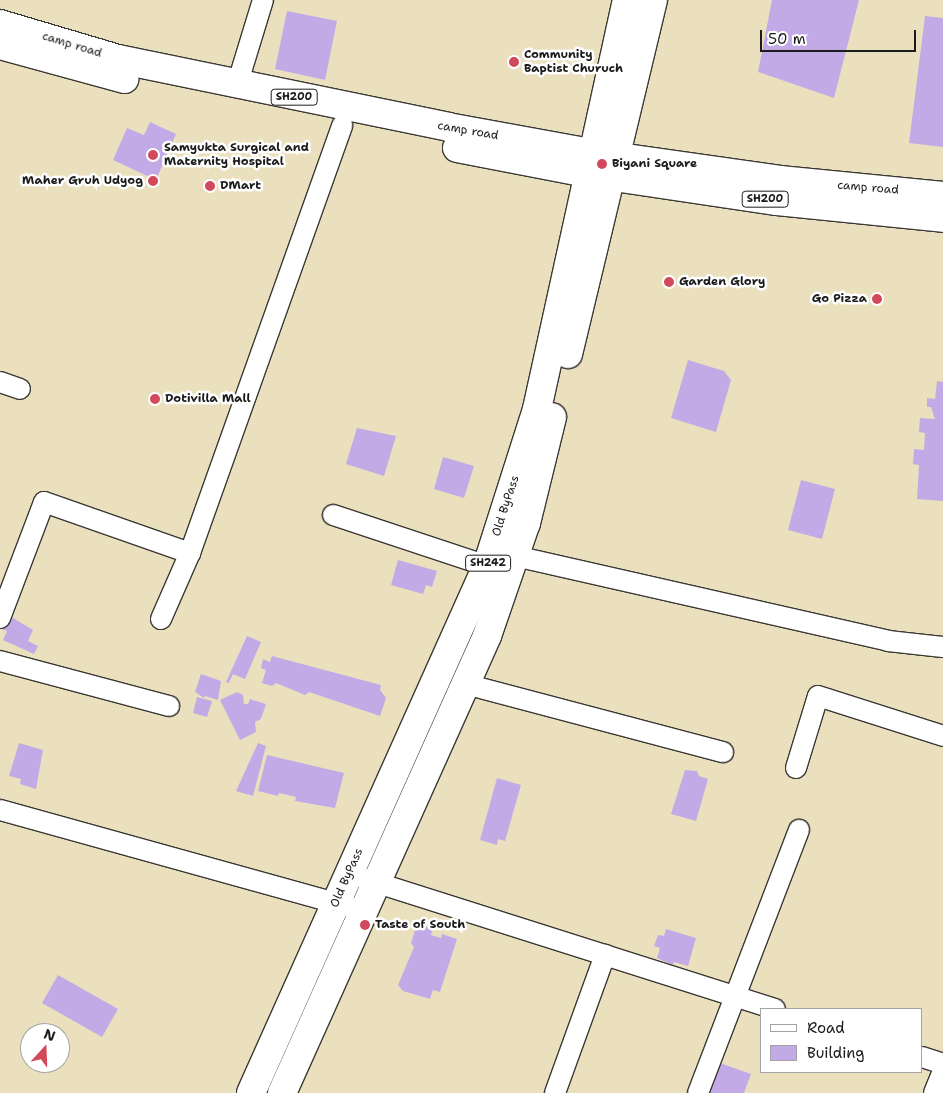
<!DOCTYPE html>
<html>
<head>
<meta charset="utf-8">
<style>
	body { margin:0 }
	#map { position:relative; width:943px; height:1093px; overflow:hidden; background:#ebe0be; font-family:"Shantell Sans",sans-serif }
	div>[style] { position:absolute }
	.building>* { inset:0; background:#c2aae6 }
	.roads { filter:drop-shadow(1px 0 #3b3934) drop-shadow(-1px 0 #3b3934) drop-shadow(0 1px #3b3934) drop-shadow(0 -1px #3b3934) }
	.minor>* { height:20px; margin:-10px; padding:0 10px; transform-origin:10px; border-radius:10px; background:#fff }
	.primary>* { height:28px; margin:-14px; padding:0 14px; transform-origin:14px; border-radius:14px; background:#fff }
	.dots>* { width:14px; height:14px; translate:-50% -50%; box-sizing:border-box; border:2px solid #fff; border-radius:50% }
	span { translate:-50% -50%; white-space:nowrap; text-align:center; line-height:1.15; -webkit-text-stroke:5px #fff; paint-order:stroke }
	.shield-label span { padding:1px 4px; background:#fff; border:1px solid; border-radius:4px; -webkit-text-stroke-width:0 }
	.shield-label { font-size:11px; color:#1c1c1c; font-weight:700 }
	.street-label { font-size:12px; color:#1c1c1c }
	.poi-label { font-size:12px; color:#1c1c1c; font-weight:700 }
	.left { translate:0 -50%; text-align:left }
	.right { translate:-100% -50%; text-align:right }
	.legend { position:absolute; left:760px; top:1008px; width:162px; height:65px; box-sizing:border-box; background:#fff; border:1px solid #a4a4a4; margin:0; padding:6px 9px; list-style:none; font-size:15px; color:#1c1c1c }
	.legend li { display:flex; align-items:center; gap:10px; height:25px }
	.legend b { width:25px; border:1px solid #a4a4a4 }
	.north { position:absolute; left:20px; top:1023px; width:50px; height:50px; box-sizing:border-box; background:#fff; border:1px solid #a4a4a4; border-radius:50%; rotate:20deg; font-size:14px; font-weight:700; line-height:20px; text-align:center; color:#1c1c1c }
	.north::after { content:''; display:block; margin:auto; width:18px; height:22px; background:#d1495b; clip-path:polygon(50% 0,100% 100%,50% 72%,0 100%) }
	.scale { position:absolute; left:760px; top:30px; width:156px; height:22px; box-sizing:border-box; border:2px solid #1c1c1c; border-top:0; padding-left:6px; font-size:15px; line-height:18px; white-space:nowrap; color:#1c1c1c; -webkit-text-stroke:4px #fff; paint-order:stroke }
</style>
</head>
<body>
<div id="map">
	<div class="building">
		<div style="clip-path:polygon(772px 0,859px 0,834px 98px,758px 72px)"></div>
		<div style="clip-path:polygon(287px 11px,337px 21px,325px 80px,275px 69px)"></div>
		<div style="clip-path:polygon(925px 16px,943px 18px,943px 147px,909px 143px)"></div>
		<div style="clip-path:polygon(150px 122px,176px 134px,156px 180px,113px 160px,127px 128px,144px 135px)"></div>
		<div style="clip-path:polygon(688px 360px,724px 371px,731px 380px,716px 432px,671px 418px)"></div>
		<div style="clip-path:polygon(937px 381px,943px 382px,943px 501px,917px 499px,919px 465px,913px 464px,914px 449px,924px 450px,925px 433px,919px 432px,920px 418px,935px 419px,931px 407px,927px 407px,927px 398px,935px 399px)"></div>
		<div style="clip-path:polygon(357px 428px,396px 436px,384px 476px,346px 464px)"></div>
		<div style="clip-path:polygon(443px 457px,474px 466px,464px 498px,434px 489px)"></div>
		<div style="clip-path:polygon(801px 480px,835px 489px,822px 539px,788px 530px)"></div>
		<div style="clip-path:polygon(398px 560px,437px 571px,432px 587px,426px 585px,423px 594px,391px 585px)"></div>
		<div style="clip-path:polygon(8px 615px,33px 630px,28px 641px,38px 646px,34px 654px,3px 640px,7px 631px,2px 629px)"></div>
		<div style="clip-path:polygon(247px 636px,261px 642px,245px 679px,233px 674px,229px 683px,226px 682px)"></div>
		<div style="clip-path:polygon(272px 656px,381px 685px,380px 690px,386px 698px,380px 716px,309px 692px,305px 695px,276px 683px,272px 686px,262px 683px,266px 670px,261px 668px,263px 659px,270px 662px)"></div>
		<div style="clip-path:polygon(201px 674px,221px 681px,218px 700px,205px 696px,204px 698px,195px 692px)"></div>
		<div style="clip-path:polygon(237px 692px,243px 695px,244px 704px,248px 704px,250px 699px,266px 704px,261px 719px,255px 722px,256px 732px,240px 740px,220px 700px)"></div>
		<div style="clip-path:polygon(197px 697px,212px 701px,207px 717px,193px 713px)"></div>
		<div style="clip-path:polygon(19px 743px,43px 750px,36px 789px,20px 784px,21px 779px,9px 776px)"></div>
		<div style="clip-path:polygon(258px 743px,266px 746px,253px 796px,236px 791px)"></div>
		<div style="clip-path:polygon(267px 755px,344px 773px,335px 808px,295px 801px,296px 797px,279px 793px,278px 796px,258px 791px)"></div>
		<div style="clip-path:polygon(685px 770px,697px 771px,699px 776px,708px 779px,696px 821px,671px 814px)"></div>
		<div style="clip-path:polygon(497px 778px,521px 785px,505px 841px,498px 839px,497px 845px,480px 840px)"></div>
		<div style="clip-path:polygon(417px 924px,433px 929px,431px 935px,441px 938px,442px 934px,457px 939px,440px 992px,433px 990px,430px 999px,403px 991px,398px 985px,414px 947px,411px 943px)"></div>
		<div style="clip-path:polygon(666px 929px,696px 938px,688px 966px,674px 962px,673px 965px,657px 958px,660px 948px,654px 946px,658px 935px,664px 936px)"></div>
		<div style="clip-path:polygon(58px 975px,118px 1009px,102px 1037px,42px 1003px)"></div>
		<div style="clip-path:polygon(720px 1063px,751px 1074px,744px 1093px,709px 1093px)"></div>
	</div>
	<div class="roads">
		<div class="minor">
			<div style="left:237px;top:85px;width:89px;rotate:-73deg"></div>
			<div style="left:0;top:382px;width:21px;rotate:19deg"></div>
			<div style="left:333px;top:515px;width:162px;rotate:18.3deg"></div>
			<div style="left:515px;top:556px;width:383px;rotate:12.8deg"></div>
			<div style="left:888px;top:641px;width:55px;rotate:6.2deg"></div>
			<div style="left:0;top:618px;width:124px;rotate:-69.2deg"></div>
			<div style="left:44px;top:502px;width:155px;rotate:19.3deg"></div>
			<div style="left:161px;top:619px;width:72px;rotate:-66.3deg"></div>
			<div style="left:190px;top:553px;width:454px;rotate:-70.4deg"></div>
			<div style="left:0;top:661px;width:175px;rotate:14.9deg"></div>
			<div style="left:465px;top:684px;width:267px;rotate:14.8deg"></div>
			<div style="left:796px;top:768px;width:75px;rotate:-73deg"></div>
			<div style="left:818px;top:696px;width:131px;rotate:17.7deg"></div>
			<div style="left:0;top:810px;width:362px;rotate:15.5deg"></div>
			<div style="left:365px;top:879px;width:430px;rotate:17.6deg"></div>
			<div style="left:922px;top:1057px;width:22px;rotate:18deg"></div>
			<div style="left:555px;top:1093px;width:147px;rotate:-70.1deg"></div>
			<div style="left:698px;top:1093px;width:282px;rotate:-69deg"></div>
			<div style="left:934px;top:1093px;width:24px;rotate:-68deg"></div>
		</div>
		<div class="primary">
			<div style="left:0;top:24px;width:123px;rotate:16.5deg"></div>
			<div style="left:118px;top:59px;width:337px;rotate:11.6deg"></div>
			<div style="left:448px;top:127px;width:145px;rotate:10.3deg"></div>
			<div style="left:591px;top:153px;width:191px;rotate:8.1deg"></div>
			<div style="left:780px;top:180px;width:164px;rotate:5.6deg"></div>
			<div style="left:0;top:45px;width:129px;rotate:15.3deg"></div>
			<div style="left:457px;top:148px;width:132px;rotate:10.9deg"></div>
			<div style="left:587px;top:173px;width:192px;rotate:8.4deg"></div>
			<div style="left:777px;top:201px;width:167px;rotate:5.8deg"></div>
			<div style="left:568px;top:354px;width:364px;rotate:-76.5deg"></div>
			<div style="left:251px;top:1093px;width:577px;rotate:-65.88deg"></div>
			<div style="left:487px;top:566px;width:165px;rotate:-72.3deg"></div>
			<div style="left:537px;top:409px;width:419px;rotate:-77.6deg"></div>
			<div style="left:282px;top:1093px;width:501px;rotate:-65.84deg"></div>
			<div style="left:487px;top:636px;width:120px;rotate:-71deg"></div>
			<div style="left:526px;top:523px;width:109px;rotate:-76.2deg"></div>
		</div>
	</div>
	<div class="dots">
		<div style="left:514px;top:62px;background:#d1495b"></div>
		<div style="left:153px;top:155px;background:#d1495b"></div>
		<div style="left:602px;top:164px;background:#d1495b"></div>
		<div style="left:153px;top:181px;background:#d1495b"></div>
		<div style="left:210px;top:186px;background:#d1495b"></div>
		<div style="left:669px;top:282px;background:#d1495b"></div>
		<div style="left:877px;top:299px;background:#d1495b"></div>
		<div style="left:155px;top:399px;background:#d1495b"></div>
		<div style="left:365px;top:925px;background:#d1495b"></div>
	</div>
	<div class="shield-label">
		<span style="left:294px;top:97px">SH200</span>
		<span style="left:765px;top:199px">SH200</span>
		<span style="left:488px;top:563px">SH242</span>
	</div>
	<div class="street-label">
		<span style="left:72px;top:45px;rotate:17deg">camp road</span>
		<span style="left:468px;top:131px;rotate:10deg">camp road</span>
		<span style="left:868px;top:188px;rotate:5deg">camp road</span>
		<span style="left:506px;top:506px;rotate:-72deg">Old ByPass</span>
		<span style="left:347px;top:878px;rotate:-66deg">Old ByPass</span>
	</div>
	<div class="poi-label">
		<span class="left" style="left:524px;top:62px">Community<br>Baptist Churuch</span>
		<span class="left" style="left:164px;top:155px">Samyukta Surgical and<br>Maternity Hospital</span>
		<span class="left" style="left:612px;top:164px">Biyani Square</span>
		<span class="right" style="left:143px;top:181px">Maher Gruh Udyog</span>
		<span class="left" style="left:220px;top:186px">DMart</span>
		<span class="left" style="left:679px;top:282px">Garden Glory</span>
		<span class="right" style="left:867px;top:299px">Go Pizza</span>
		<span class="left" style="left:165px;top:399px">Dotivilla Mall</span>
		<span class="left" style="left:375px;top:925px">Taste of South</span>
	</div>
	<ul class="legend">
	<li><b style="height:6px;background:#fff"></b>Road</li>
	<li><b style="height:14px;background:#c2aae6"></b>Building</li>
	</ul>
	<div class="north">N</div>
	<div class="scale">50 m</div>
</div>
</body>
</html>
